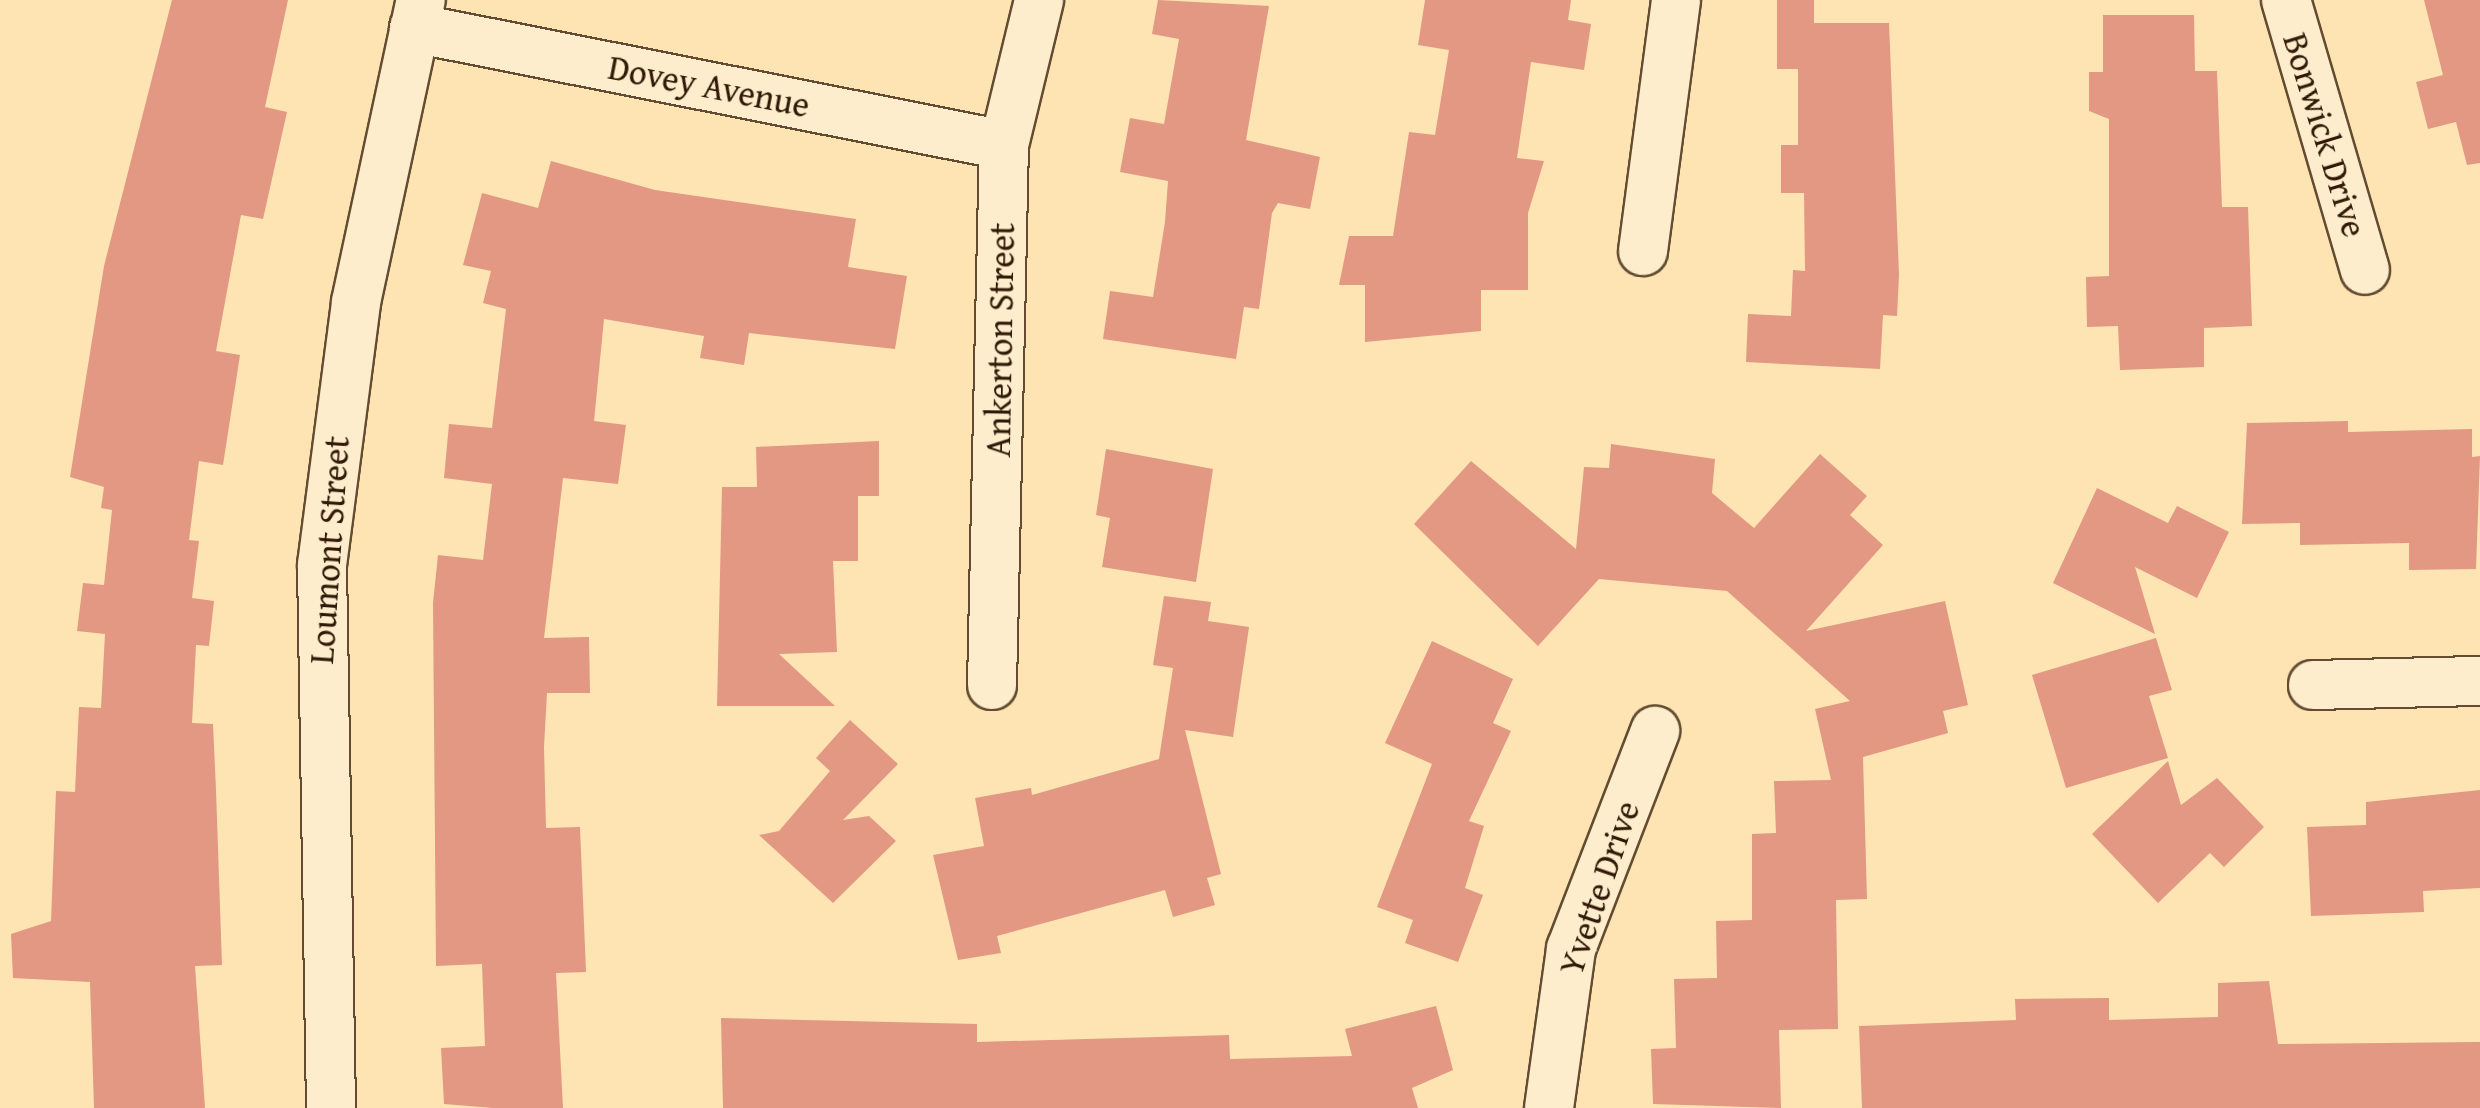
<!DOCTYPE html>
<html>
<head>
<meta charset="utf-8">
<style>
	body { margin:0 }
	#map { position:relative; width:2480px; height:1108px; overflow:hidden; background:#fde4b2; font-family:"Gentium Book Plus",serif }
	div>[style] { position:absolute }
	.building>* { inset:0; background:#e29883 }
	.roads { filter:drop-shadow(2px 0 #634c31) drop-shadow(-2px 0 #634c31) drop-shadow(0 2px #634c31) drop-shadow(0 -2px #634c31) }
	.street>* { height:48px; margin:-24px; padding:0 24px; transform-origin:24px; border-radius:24px; background:#feedcd }
	span { translate:-50% -50%; white-space:nowrap; text-align:center; line-height:1.15; -webkit-text-stroke:8px #feedcd; paint-order:stroke }
	.street-label { font-size:35px; color:#301906 }
</style>
</head>
<body>
<div id="map">
	<div class="building">
		<div style="clip-path:polygon(172px 0,288px 0,265px 107px,287px 112px,263px 219px,241px 215px,216px 351px,240px 355px,223px 465px,199px 461px,189px 540px,199px 541px,192px 598px,214px 601px,209px 646px,196px 645px,192px 723px,213px 724px,216px 790px,222px 965px,195px 966px,205px 1108px,94px 1108px,90px 982px,13px 978px,11px 934px,51px 921px,56px 791px,75px 792px,79px 707px,101px 708px,105px 634px,77px 631px,83px 583px,104px 585px,112px 510px,101px 508px,104px 487px,70px 477px,104px 266px)"></div>
		<div style="clip-path:polygon(1158px 0,1269px 6px,1246px 140px,1320px 157px,1310px 209px,1278px 203px,1272px 213px,1259px 309px,1244px 307px,1236px 359px,1103px 339px,1110px 291px,1153px 297px,1165px 222px,1168px 181px,1120px 172px,1130px 118px,1164px 124px,1179px 39px,1152px 34px)"></div>
		<div style="clip-path:polygon(1425px 0,1571px 0,1568px 20px,1591px 24px,1584px 70px,1531px 62px,1517px 158px,1544px 161px,1528px 213px,1528px 290px,1481px 290px,1481px 331px,1365px 342px,1365px 285px,1339px 285px,1349px 236px,1393px 236px,1409px 132px,1435px 135px,1449px 50px,1418px 45px)"></div>
		<div style="clip-path:polygon(1777px 0,1814px 0,1814px 23px,1889px 23px,1899px 275px,1897px 316px,1883px 315px,1880px 369px,1746px 362px,1748px 314px,1791px 316px,1793px 270px,1805px 271px,1804px 193px,1781px 193px,1781px 145px,1798px 145px,1798px 69px,1777px 69px)"></div>
		<div style="clip-path:polygon(2424px 0,2480px 0,2480px 163px,2467px 165px,2456px 122px,2428px 129px,2416px 82px,2443px 75px)"></div>
		<div style="clip-path:polygon(2103px 15px,2194px 15px,2195px 71px,2217px 71px,2222px 207px,2248px 207px,2252px 326px,2204px 328px,2204px 367px,2120px 370px,2118px 326px,2087px 327px,2086px 277px,2109px 276px,2109px 119px,2089px 111px,2089px 72px,2103px 72px)"></div>
		<div style="clip-path:polygon(551px 161px,655px 190px,856px 219px,848px 267px,907px 276px,895px 349px,749px 333px,744px 365px,700px 358px,704px 336px,604px 319px,594px 421px,626px 425px,618px 484px,563px 478px,544px 638px,589px 637px,590px 693px,547px 693px,544px 747px,546px 828px,580px 827px,586px 972px,556px 973px,563px 1108px,493px 1108px,444px 1104px,441px 1048px,485px 1046px,482px 964px,436px 966px,433px 603px,438px 555px,483px 560px,492px 484px,444px 478px,449px 424px,492px 428px,506px 309px,483px 303px,491px 271px,463px 265px,482px 193px,538px 208px)"></div>
		<div style="clip-path:polygon(2348px 421px,2348px 432px,2472px 429px,2472px 457px,2480px 456px,2476px 569px,2409px 570px,2409px 543px,2300px 545px,2300px 523px,2242px 524px,2247px 423px)"></div>
		<div style="clip-path:polygon(879px 441px,879px 496px,858px 496px,858px 561px,833px 561px,837px 652px,779px 654px,835px 706px,717px 706px,722px 487px,757px 487px,756px 447px)"></div>
		<div style="clip-path:polygon(1611px 444px,1715px 459px,1712px 493px,1754px 528px,1820px 454px,1867px 496px,1850px 515px,1883px 545px,1806px 631px,1945px 601px,1968px 705px,1943px 711px,1948px 733px,1863px 757px,1867px 899px,1836px 900px,1838px 1029px,1779px 1030px,1781px 1108px,1653px 1104px,1651px 1049px,1676px 1048px,1674px 979px,1717px 978px,1716px 921px,1752px 920px,1752px 834px,1776px 833px,1774px 781px,1831px 780px,1815px 709px,1850px 701px,1727px 591px,1599px 579px,1538px 646px,1414px 524px,1471px 461px,1576px 549px,1584px 467px,1609px 468px)"></div>
		<div style="clip-path:polygon(1106px 449px,1213px 469px,1196px 582px,1102px 567px,1110px 518px,1096px 515px)"></div>
		<div style="clip-path:polygon(2097px 488px,2168px 523px,2177px 506px,2229px 532px,2197px 598px,2135px 567px,2155px 634px,2053px 583px)"></div>
		<div style="clip-path:polygon(1164px 596px,1211px 602px,1208px 621px,1249px 627px,1233px 737px,1185px 730px,1221px 874px,1207px 878px,1215px 905px,1173px 917px,1165px 890px,997px 936px,1001px 953px,958px 960px,933px 855px,984px 846px,975px 798px,1031px 788px,1032px 795px,1159px 759px,1173px 668px,1153px 665px)"></div>
		<div style="clip-path:polygon(2156px 638px,2172px 690px,2149px 696px,2168px 758px,2066px 788px,2032px 675px)"></div>
		<div style="clip-path:polygon(1432px 641px,1513px 679px,1493px 723px,1511px 731px,1469px 821px,1484px 826px,1465px 888px,1483px 895px,1458px 962px,1405px 943px,1413px 920px,1377px 907px,1432px 764px,1385px 743px)"></div>
		<div style="clip-path:polygon(850px 720px,898px 764px,843px 820px,869px 816px,896px 841px,833px 903px,759px 835px,779px 831px,830px 771px,816px 758px)"></div>
		<div style="clip-path:polygon(2168px 761px,2181px 805px,2217px 778px,2264px 827px,2224px 867px,2210px 853px,2158px 903px,2092px 834px)"></div>
		<div style="clip-path:polygon(2480px 790px,2480px 888px,2423px 891px,2424px 912px,2311px 916px,2307px 827px,2366px 825px,2366px 802px)"></div>
		<div style="clip-path:polygon(2269px 981px,2278px 1044px,2480px 1042px,2480px 1108px,1862px 1108px,1859px 1026px,2016px 1020px,2015px 999px,2109px 998px,2109px 1020px,2218px 1017px,2218px 983px)"></div>
		<div style="clip-path:polygon(1436px 1006px,1453px 1070px,1412px 1088px,1418px 1108px,723px 1108px,721px 1018px,977px 1024px,977px 1042px,1229px 1035px,1230px 1059px,1352px 1056px,1345px 1029px)"></div>
	</div>
	<div class="roads">
		<div class="street">
			<div style="left:2286px;top:0;width:281px;rotate:73.7deg"></div>
			<div style="left:414px;top:28px;width:601px;rotate:11.22deg"></div>
			<div style="left:1643px;top:251px;width:253px;rotate:-82.5deg"></div>
			<div style="left:992px;top:685px;width:540px;rotate:-88.73deg"></div>
			<div style="left:1004px;top:145px;width:149px;rotate:-76.4deg"></div>
			<div style="left:2313px;top:685px;width:167px;rotate:-1.4deg"></div>
			<div style="left:331px;top:1108px;width:543px;rotate:-90.95deg"></div>
			<div style="left:322px;top:565px;width:265px;rotate:-82.6deg"></div>
			<div style="left:356px;top:302px;width:309px;rotate:-77.9deg"></div>
			<div style="left:1549px;top:1108px;width:161px;rotate:-82.1deg"></div>
			<div style="left:1571px;top:949px;width:234px;rotate:-68.9deg"></div>
		</div>
	</div>
	<div class="street-label">
		<span style="left:709px;top:86px;rotate:11deg">Dovey Avenue</span>
		<span style="left:2325px;top:135px;rotate:73deg">Bonwick Drive</span>
		<span style="left:1000px;top:340px;rotate:-89deg">Ankerton Street</span>
		<span style="left:329px;top:550px;rotate:-86deg">Loumont Street</span>
		<span style="left:1599px;top:888px;rotate:-71deg">Yvette Drive</span>
	</div>
</div>
</body>
</html>
